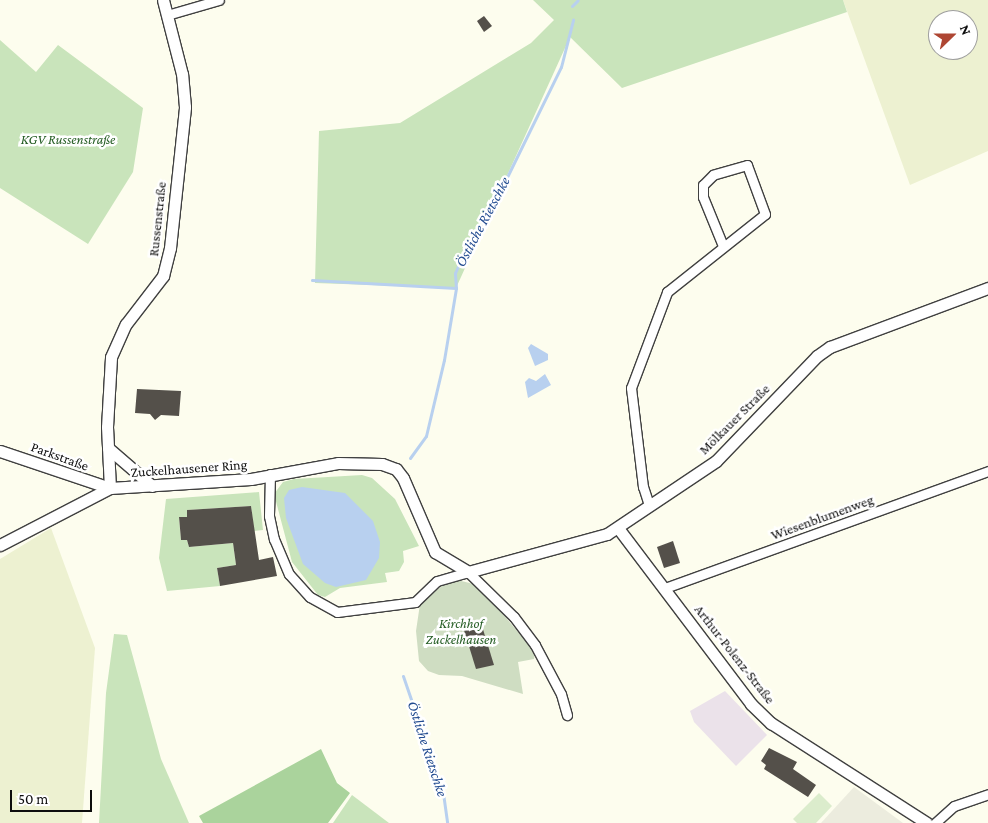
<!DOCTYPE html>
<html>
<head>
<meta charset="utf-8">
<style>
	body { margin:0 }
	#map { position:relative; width:988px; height:823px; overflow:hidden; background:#fdfdee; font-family:"Crimson Pro",serif }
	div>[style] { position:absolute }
	.industrial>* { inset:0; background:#ebe2ea }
	.farmland>* { inset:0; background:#edf1d1 }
	.green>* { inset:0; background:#c9e4bb }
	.forest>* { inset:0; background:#aad39c }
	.cemetery>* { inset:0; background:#cfddc2 }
	.pitch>* { inset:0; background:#dbeccc }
	.plaza>* { inset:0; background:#ececde }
	.water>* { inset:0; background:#b8d0ef }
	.stream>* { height:3px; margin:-1.5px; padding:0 1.5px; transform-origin:1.5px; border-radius:1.5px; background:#b8d0ef }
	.building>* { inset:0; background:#54504a }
	.roads { filter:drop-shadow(1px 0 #404040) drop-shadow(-1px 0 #404040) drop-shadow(0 1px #404040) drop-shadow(0 -1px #404040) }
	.minor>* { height:9px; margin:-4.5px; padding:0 4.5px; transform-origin:4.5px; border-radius:4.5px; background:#fff }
	.tertiary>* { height:11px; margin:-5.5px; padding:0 5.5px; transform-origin:5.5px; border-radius:5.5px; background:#fff }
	span { translate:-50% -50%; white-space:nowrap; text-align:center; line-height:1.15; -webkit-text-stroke:5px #fff; paint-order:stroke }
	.park-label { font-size:14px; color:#255d24; font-style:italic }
	.street-label { font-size:14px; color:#0d0d0d }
	.water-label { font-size:15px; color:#234c91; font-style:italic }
	.north { position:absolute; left:928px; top:10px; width:50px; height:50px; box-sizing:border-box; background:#fff; border:1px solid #9e9e9e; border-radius:50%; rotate:68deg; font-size:14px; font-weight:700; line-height:20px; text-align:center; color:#0d0d0d }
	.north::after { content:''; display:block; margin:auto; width:18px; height:22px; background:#ae4633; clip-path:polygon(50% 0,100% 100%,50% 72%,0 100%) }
	.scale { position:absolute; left:10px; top:790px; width:82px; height:22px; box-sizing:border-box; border:2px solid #0d0d0d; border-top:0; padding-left:6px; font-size:15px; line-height:18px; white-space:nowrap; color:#0d0d0d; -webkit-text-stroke:4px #fff; paint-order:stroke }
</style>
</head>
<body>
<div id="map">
	<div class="industrial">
		<div style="clip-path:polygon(725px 691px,767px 735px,736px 766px,694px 722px,690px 711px)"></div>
	</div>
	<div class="farmland">
		<div style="clip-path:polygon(evenodd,843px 0,988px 0,988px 151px,910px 185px,843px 0,938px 20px,968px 20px,968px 50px,938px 50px,938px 20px)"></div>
		<div style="clip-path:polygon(51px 528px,95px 648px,82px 823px,0 823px,0 559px)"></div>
	</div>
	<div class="green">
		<div style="clip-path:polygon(533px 0,843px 0,847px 12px,622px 88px,570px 37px,456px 288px,315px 283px,319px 131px,400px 123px,531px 43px,554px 20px)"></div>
		<div style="clip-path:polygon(0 40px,36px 72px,58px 45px,143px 108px,133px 172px,88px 244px,0 188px)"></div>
		<div style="clip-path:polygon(362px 475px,372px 478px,395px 499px,419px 546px,403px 551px,404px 562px,399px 571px,385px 573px,387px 582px,340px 588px,325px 597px,318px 595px,292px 562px,274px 494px,283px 482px,294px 479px)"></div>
		<div style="clip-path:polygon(259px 492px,263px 530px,254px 531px,251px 506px,187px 510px,187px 517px,179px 518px,181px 540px,187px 540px,189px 547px,233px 543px,236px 565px,217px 568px,220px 586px,167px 591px,159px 558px,166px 499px)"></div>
		<div style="clip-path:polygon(114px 634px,127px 635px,161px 759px,189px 823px,99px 823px,106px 693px)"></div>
		<div style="clip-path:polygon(352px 795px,389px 823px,333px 823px)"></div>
	</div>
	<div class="forest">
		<div style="clip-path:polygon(321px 749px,337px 783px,350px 793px,328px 823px,203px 823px,199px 816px)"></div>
	</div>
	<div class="cemetery">
		<div style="clip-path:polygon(457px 580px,478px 585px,535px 652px,534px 659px,518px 662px,523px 694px,462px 676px,439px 675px,428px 671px,419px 661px,416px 631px,420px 604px,443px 585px)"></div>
	</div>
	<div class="pitch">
		<div style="clip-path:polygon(819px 793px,832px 806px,816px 823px,797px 823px,793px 819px)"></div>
	</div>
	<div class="plaza">
		<div style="clip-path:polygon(854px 787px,903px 823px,821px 823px)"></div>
	</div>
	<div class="water">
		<div style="clip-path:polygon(531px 344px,548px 354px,548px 360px,535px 366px,528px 348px)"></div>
		<div style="clip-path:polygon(545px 374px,551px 385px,528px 398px,525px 382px,529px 378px,536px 381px)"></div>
		<div style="clip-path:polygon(302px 487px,345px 493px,373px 521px,380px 542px,379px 558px,366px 580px,336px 587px,325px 583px,303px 564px,286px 518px,284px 498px,289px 490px)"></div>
	</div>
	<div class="stream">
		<div style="left:572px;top:6px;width:8px;rotate:-45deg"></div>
		<div style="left:312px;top:280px;width:144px;rotate:3.2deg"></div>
		<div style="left:410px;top:458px;width:27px;rotate:-54deg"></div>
		<div style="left:426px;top:436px;width:78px;rotate:-76.7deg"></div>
		<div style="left:444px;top:360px;width:73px;rotate:-80.5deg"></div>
		<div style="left:456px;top:288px;width:15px;rotate:-94deg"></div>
		<div style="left:455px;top:273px;width:39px;rotate:-66deg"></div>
		<div style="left:471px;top:237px;width:16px;rotate:-43deg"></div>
		<div style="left:483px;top:226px;width:177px;rotate:-63.9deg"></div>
		<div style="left:561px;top:67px;width:49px;rotate:-75.7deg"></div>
		<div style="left:403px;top:676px;width:124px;rotate:71.1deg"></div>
		<div style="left:443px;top:793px;width:30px;rotate:82deg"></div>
	</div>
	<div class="building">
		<div style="clip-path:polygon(484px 16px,492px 26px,484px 32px,477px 21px)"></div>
		<div style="clip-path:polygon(137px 389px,181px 391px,179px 416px,161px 415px,155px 420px,150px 414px,135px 413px)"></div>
		<div style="clip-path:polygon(251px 506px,259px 560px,273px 557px,277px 576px,220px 586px,217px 568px,236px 565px,233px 543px,189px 547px,187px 540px,181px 540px,179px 517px,187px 517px,187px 510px)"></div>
		<div style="clip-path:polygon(673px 541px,680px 563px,664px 568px,657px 547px)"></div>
		<div style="clip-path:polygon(481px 623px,494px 665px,476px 669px,463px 627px)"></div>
		<div style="clip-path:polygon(769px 748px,797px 762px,793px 769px,816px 785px,808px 797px,764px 769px,766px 765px,761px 761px)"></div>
	</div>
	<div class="roads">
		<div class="minor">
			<div style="left:167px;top:15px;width:54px;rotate:-16.1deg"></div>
			<div style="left:270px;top:474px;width:42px;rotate:91.4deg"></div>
			<div style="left:269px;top:516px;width:24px;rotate:78deg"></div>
			<div style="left:274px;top:539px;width:38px;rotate:67deg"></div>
			<div style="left:289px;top:574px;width:31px;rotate:48deg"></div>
			<div style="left:310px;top:597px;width:31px;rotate:29deg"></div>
			<div style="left:337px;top:612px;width:79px;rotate:-7.3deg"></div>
			<div style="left:415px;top:602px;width:30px;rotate:-44deg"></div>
			<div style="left:437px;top:581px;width:32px;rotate:-16deg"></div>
			<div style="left:468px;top:572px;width:64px;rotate:44.4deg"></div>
			<div style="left:514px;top:617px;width:35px;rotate:53deg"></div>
			<div style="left:535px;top:645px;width:55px;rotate:62deg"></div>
			<div style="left:561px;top:694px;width:22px;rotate:74deg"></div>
			<div style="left:649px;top:505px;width:19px;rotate:-108deg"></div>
			<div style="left:643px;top:487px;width:100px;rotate:-96.9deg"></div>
			<div style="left:631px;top:388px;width:103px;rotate:-69.4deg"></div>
			<div style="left:667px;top:292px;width:125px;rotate:-38.5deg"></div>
			<div style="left:765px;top:214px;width:52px;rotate:-110.2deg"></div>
			<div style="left:747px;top:165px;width:35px;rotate:164deg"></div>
			<div style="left:713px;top:175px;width:14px;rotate:135deg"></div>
			<div style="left:703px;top:185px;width:12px;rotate:90deg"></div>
			<div style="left:703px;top:197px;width:53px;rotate:67.8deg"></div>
			<div style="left:665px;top:588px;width:344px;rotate:-19.9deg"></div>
			<div style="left:935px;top:823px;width:25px;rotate:-42deg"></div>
			<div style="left:954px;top:806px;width:36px;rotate:-19deg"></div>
		</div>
		<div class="tertiary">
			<div style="left:108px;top:448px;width:58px;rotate:40.8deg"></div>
			<div style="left:0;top:451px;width:116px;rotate:18.6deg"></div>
			<div style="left:110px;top:488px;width:141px;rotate:-3.7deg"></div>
			<div style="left:251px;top:479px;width:88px;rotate:-10.4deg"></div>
			<div style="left:338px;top:463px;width:44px;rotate:1.3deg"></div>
			<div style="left:382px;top:464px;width:15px;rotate:20deg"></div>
			<div style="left:396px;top:469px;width:11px;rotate:52deg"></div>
			<div style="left:403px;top:478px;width:81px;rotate:66.6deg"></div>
			<div style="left:435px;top:552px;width:39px;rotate:31deg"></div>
			<div style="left:468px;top:572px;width:144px;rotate:-15.3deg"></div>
			<div style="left:607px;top:534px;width:131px;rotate:-33.8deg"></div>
			<div style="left:716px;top:461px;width:146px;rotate:-46.1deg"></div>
			<div style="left:817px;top:356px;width:16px;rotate:-35deg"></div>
			<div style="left:830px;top:347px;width:169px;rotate:-20.5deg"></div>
			<div style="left:110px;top:488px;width:61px;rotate:-92.8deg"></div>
			<div style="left:107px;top:427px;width:70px;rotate:-86.7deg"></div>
			<div style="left:111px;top:357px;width:36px;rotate:-66deg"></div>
			<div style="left:126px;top:324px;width:61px;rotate:-52.4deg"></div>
			<div style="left:163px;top:276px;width:29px;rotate:-76deg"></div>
			<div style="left:170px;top:248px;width:142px;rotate:-83.9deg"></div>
			<div style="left:185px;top:107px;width:33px;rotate:-95deg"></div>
			<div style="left:182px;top:74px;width:76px;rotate:-104.4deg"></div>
			<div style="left:618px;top:528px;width:221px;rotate:52.9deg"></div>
			<div style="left:751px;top:704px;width:28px;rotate:44deg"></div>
			<div style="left:771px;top:723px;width:185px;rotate:32.7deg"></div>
			<div style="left:0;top:545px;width:124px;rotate:-27.4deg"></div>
		</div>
	</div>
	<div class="park-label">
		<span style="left:68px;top:139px">KGV Russenstraße</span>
		<span style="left:461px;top:631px">Kirchhof<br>Zuckelhausen</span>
	</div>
	<div class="street-label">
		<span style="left:157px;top:219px;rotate:-84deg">Russenstraße</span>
		<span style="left:734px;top:419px;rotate:-45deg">Mölkauer Straße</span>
		<span style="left:60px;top:456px;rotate:20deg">Parkstraße</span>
		<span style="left:189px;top:468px;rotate:-4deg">Zuckelhausener Ring</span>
		<span style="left:822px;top:517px;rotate:-20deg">Wiesenblumenweg</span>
		<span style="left:735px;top:654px;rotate:52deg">Arthur-Polenz-Straße</span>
	</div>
	<div class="water-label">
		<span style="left:483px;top:222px;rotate:-62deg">Östliche Rietschke</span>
		<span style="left:427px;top:749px;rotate:72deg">Östliche Rietschke</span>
	</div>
	<div class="north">N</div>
	<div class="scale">50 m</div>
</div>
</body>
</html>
